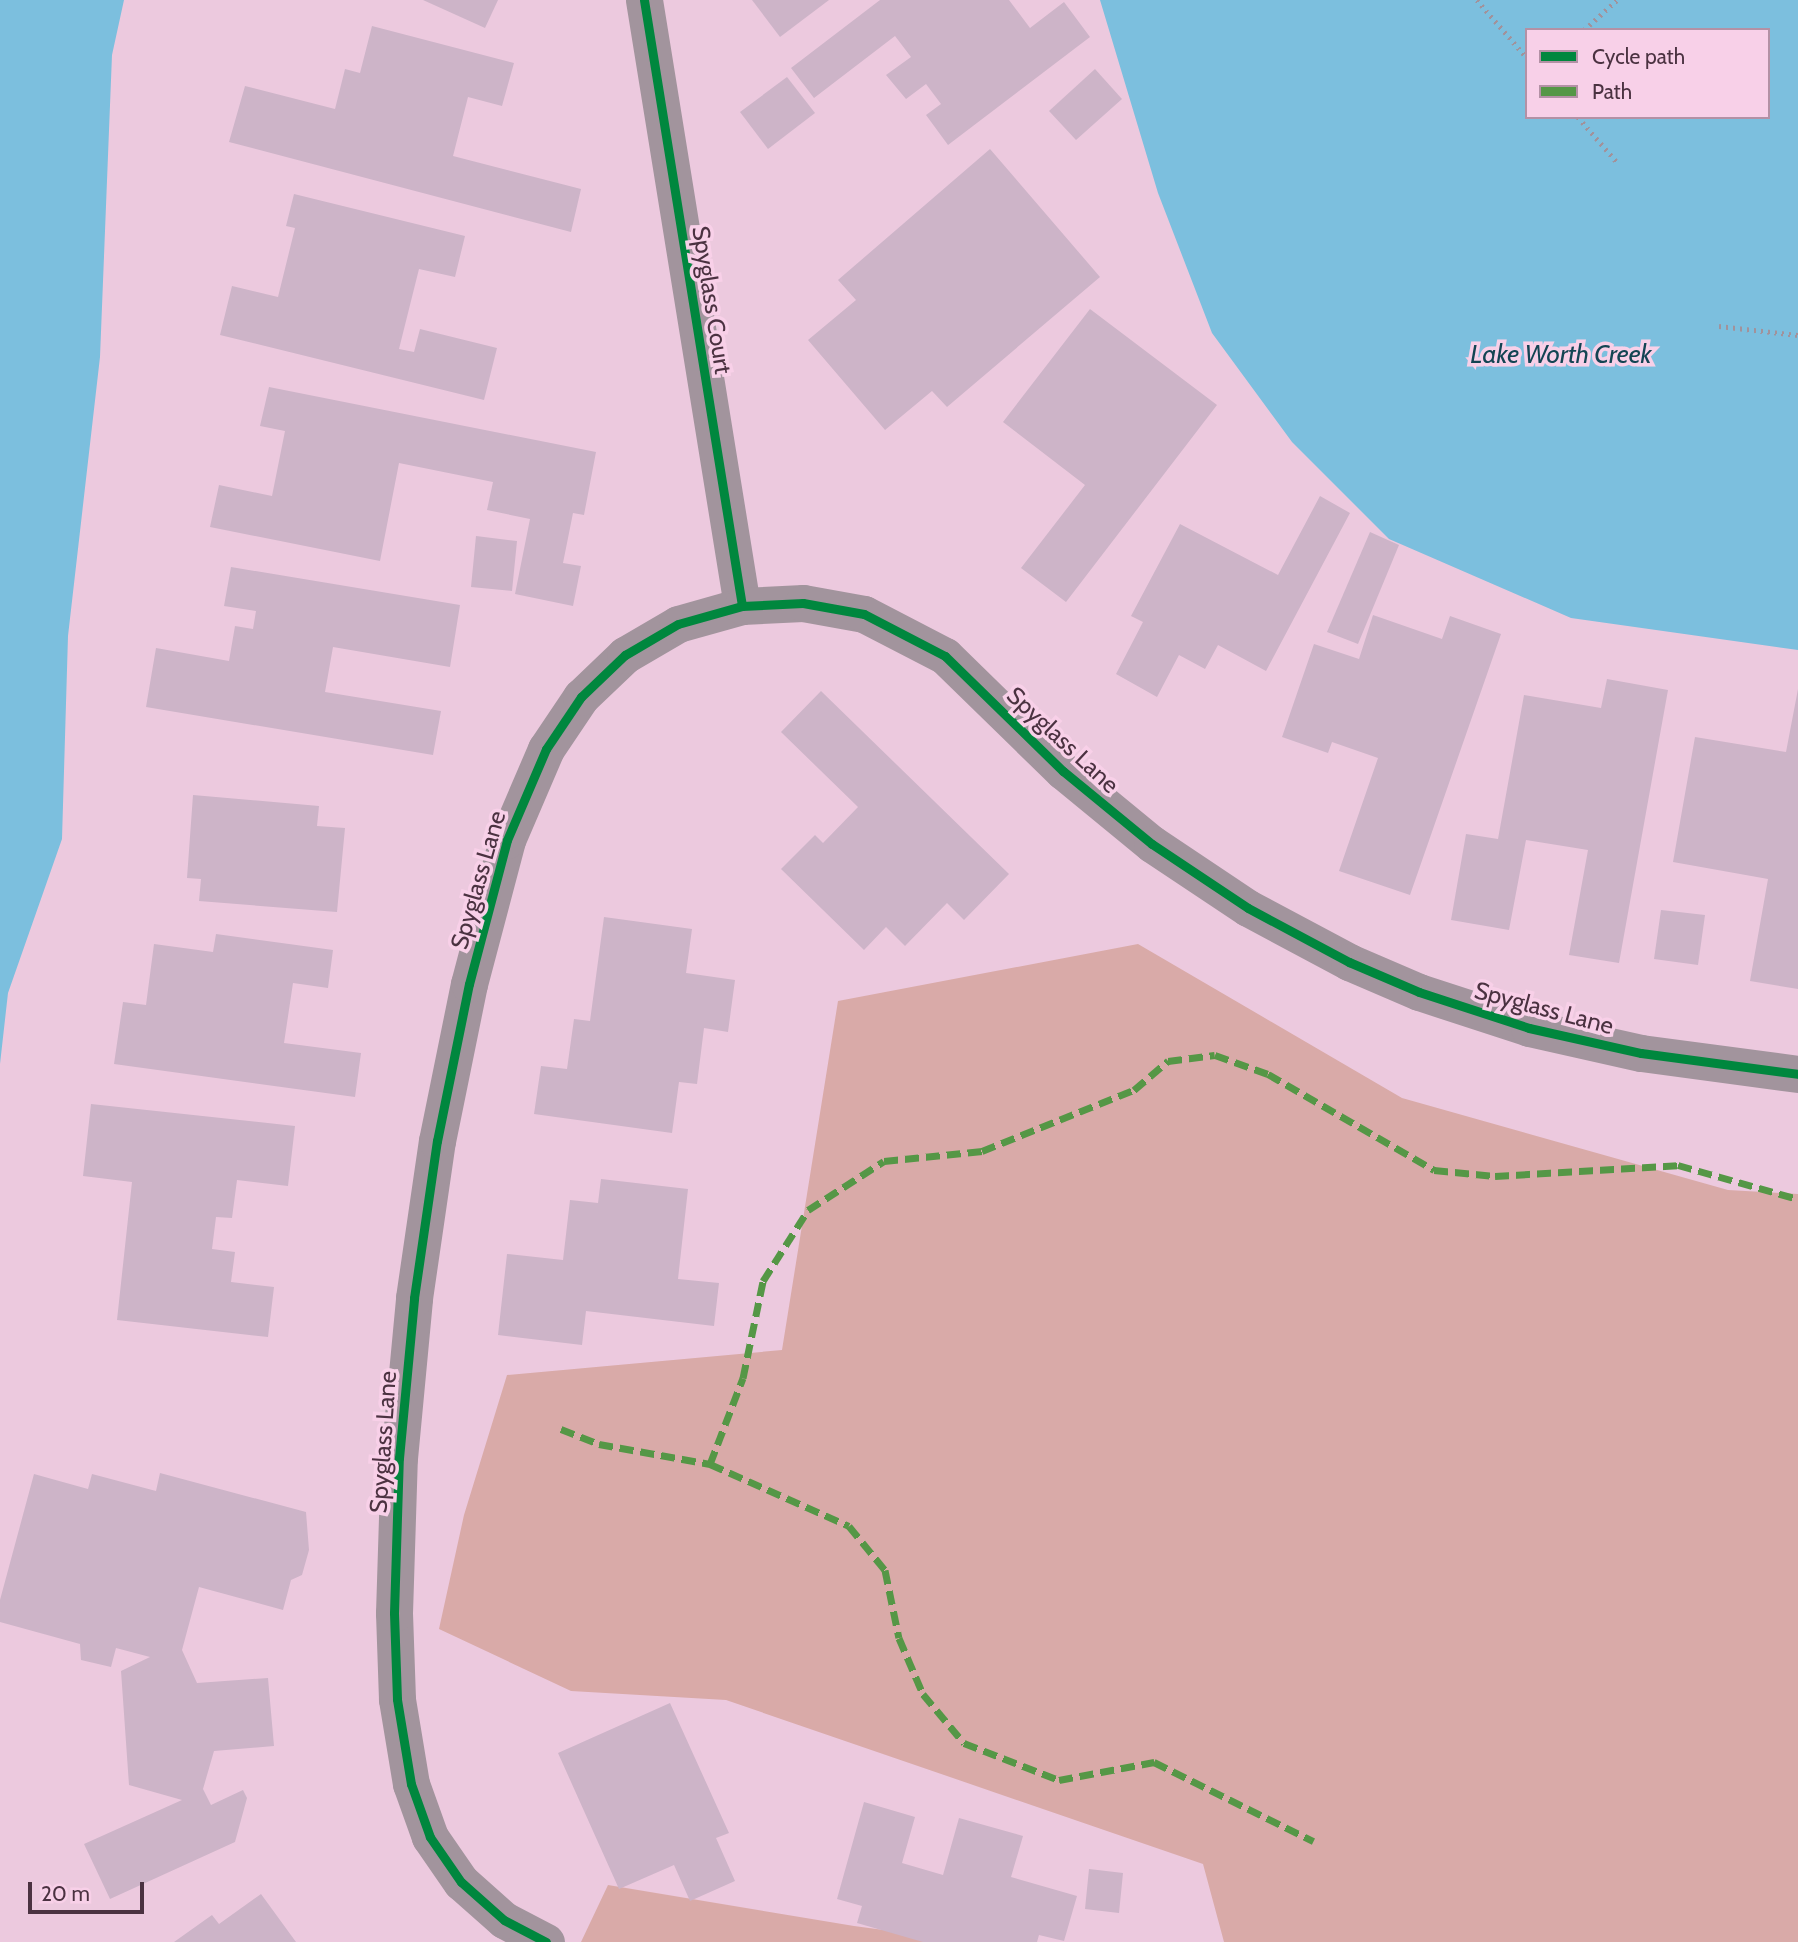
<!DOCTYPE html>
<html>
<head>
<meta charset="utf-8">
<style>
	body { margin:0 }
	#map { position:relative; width:1798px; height:1942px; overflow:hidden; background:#ecc9de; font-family:Cabin,sans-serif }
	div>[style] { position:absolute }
	.green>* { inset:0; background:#d9aaa8 }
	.water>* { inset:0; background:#7cbfde }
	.building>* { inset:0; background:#cdb4c8 }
	.path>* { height:4.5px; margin-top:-2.25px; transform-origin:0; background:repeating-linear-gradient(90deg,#a1929b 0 2px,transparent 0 7px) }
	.street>* { height:37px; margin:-18.5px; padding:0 18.5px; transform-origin:18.5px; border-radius:18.5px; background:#a2949d }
	.quiet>* { height:7px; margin-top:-3.5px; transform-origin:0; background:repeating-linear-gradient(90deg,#559746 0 14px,transparent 0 21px) }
	.cycleway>* { height:9px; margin:-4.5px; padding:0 4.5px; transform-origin:4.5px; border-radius:4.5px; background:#00873e }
	span { translate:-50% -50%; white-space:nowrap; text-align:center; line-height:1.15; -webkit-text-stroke:7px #f8d0e8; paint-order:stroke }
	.street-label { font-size:24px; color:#4b3241 }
	.water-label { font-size:26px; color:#134453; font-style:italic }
	.legend { position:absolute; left:1525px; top:28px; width:245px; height:91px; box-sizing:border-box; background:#f8d0e8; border:2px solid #b391a5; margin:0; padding:9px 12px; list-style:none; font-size:21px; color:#4b3241 }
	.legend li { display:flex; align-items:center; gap:14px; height:35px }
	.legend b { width:35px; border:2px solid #b391a5 }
	.scale { position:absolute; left:28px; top:1882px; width:116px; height:32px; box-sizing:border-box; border:4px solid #4b3241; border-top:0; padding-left:9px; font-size:21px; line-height:24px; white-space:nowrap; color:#4b3241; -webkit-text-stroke:5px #f8d0e8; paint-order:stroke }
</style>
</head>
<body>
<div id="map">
	<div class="green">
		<div style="clip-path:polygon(1138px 944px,1402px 1098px,1728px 1190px,1798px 1194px,1798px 1942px,1224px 1942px,1203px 1864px,726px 1700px,571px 1691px,439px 1629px,464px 1515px,507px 1375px,782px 1350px,838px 1001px)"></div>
		<div style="clip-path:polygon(608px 1885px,854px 1926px,973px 1942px,581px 1942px)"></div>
	</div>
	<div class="water">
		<div style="clip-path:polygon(0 0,124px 0,112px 55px,100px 357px,68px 636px,62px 839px,8px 993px,0 1064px)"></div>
		<div style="clip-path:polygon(evenodd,1100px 0,1798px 0,1798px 650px,1571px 618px,1389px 539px,1292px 442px,1212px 333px,1158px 193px,1100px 0,1527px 30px,1768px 30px,1768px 117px,1527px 117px,1527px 30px)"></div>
	</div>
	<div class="building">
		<div style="clip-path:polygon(423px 0,498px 0,485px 28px)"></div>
		<div style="clip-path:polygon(752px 0,829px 0,780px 37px)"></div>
		<div style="clip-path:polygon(880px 0,1009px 0,1030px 28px,1064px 2px,1090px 37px,948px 145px,926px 115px,941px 104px,926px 84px,906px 99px,886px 75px,911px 57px,895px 36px,814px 98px,791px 68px)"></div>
		<div style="clip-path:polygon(372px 26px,514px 63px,502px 106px,468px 97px,453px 156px,581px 189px,571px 232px,229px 142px,245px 86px,335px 109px,345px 69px,360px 73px)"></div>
		<div style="clip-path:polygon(1095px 69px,1122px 99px,1076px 140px,1049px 111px)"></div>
		<div style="clip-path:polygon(787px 77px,815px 113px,768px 149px,740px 112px)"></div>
		<div style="clip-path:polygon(990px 149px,1100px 277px,947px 407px,932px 391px,885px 430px,808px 340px,856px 300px,838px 280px)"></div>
		<div style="clip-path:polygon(294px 194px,465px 236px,455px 277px,419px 269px,399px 349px,414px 352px,420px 329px,497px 348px,484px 400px,220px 335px,232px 286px,278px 297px,295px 228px,286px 226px)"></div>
		<div style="clip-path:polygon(1090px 309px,1217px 405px,1066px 602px,1021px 568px,1085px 485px,1003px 422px)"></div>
		<div style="clip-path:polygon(269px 387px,596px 452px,584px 515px,573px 513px,563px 563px,581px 566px,573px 606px,515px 594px,530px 519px,487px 510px,493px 482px,399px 463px,380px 561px,210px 527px,219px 485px,272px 496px,285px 431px,260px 426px)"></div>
		<div style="clip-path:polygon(1320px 496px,1350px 513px,1266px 671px,1218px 645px,1205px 669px,1179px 655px,1157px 697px,1116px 674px,1143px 622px,1131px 616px,1180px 524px,1278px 575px)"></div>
		<div style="clip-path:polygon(1370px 532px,1399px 545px,1358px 644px,1327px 632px)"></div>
		<div style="clip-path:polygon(476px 536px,517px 541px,512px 591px,471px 587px)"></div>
		<div style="clip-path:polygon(231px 567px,460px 605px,450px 667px,333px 647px,325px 692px,441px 711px,433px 755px,146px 707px,156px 648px,229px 661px,235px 626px,253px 629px,256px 611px,224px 606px)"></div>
		<div style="clip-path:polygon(1373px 615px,1442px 639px,1450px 616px,1501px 634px,1410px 895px,1339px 871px,1378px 758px,1332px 742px,1328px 753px,1282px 737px,1314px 644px,1359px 659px)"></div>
		<div style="clip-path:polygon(1607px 679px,1668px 690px,1619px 963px,1569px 955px,1588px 850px,1526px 840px,1509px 930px,1451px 920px,1466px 834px,1498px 839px,1524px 695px,1601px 708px)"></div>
		<div style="clip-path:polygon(1798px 689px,1798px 989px,1750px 981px,1768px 879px,1673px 862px,1695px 737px,1786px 752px)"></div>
		<div style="clip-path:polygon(821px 691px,1009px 874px,964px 920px,947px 903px,905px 946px,886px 927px,864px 950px,781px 869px,815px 835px,823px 843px,858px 807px,781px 732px)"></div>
		<div style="clip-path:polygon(193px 795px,319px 806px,317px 826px,345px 828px,337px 912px,199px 901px,201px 879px,187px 878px)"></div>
		<div style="clip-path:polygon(1661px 910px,1705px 915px,1698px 965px,1654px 959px)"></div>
		<div style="clip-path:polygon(604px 917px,692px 929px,686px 973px,735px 980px,728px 1032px,704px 1028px,697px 1084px,679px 1082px,672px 1133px,534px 1114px,541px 1066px,567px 1069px,574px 1019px,590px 1021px)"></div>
		<div style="clip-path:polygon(216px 934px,333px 950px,328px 988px,293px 983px,284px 1043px,361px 1053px,355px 1097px,114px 1064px,123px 1002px,146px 1005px,154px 944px,213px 952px)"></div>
		<div style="clip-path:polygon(91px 1104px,295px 1126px,288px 1186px,237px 1180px,232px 1218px,216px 1217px,212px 1249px,235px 1252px,231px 1282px,274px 1287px,268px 1337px,117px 1320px,132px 1182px,83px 1176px)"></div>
		<div style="clip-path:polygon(601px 1179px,688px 1189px,678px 1279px,719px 1283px,714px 1326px,586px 1311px,582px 1345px,498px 1335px,507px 1254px,563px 1260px,570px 1200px,598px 1203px)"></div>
		<div style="clip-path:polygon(160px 1473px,306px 1512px,309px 1550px,302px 1575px,291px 1580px,283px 1610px,199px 1587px,182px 1650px,197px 1683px,268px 1678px,274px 1746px,214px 1751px,203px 1789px,211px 1805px,243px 1790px,247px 1798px,235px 1842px,110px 1899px,84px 1844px,182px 1800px,129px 1785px,121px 1671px,150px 1657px,116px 1648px,111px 1667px,81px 1660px,80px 1644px,0 1622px,0 1600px,34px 1474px,88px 1489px,92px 1474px,156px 1491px)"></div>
		<div style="clip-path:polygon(670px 1703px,729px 1833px,716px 1838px,735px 1881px,690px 1901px,674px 1865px,619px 1889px,558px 1753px)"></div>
		<div style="clip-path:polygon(864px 1802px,915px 1817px,902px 1863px,943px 1875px,959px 1818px,1023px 1836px,1011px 1877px,1077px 1896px,1064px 1941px,1039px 1935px,1037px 1942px,923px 1942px,857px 1923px,862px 1906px,837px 1899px)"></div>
		<div style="clip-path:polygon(1089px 1869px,1123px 1873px,1119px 1913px,1085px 1909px)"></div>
		<div style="clip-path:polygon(261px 1894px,296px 1942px,174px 1942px,212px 1915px,219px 1924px)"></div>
	</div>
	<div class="path">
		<div style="left:1477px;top:0;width:77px;rotate:49.2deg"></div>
		<div style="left:1584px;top:30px;width:45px;rotate:-42.3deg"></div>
		<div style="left:1578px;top:117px;width:60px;rotate:49.1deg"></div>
		<div style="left:1719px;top:326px;width:80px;rotate:6.5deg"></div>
	</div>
	<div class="street">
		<div style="left:644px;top:0;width:614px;rotate:80.81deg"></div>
		<div style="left:546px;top:1942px;width:47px;rotate:-152.4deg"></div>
		<div style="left:504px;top:1920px;width:57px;rotate:-138.5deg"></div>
		<div style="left:461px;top:1882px;width:55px;rotate:-124.6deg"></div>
		<div style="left:430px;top:1837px;width:56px;rotate:-109.7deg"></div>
		<div style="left:411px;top:1784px;width:86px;rotate:-99.4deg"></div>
		<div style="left:397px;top:1699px;width:86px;rotate:-92deg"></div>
		<div style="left:394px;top:1613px;width:155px;rotate:-88.2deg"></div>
		<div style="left:399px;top:1458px;width:161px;rotate:-84.6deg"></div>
		<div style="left:414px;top:1298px;width:159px;rotate:-81.7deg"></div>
		<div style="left:437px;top:1141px;width:160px;rotate:-78.5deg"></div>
		<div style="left:469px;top:984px;width:149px;rotate:-75.2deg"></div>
		<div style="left:507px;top:840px;width:99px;rotate:-66.8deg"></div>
		<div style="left:546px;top:749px;width:63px;rotate:-56.1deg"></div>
		<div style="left:581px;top:697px;width:61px;rotate:-43.7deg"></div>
		<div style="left:625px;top:655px;width:61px;rotate:-30.3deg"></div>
		<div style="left:678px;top:624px;width:66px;rotate:-15.7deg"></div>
		<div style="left:742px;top:606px;width:61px;rotate:-2.8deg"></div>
		<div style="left:803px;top:603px;width:62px;rotate:10.2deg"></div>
		<div style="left:864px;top:614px;width:91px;rotate:27.4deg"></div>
		<div style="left:945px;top:656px;width:165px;rotate:44.3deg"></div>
		<div style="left:1063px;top:771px;width:115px;rotate:39.4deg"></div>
		<div style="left:1152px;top:844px;width:115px;rotate:33.7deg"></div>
		<div style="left:1248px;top:908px;width:115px;rotate:28.1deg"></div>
		<div style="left:1349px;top:962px;width:76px;rotate:23.2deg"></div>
		<div style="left:1419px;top:992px;width:116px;rotate:18.1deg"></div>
		<div style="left:1529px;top:1028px;width:115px;rotate:12.6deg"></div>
		<div style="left:1641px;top:1053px;width:158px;rotate:7.6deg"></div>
	</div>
	<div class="quiet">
		<div style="left:561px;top:1429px;width:41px;rotate:21.5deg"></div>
		<div style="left:599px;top:1444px;width:113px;rotate:10.2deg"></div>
		<div style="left:710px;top:1464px;width:92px;rotate:-69deg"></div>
		<div style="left:743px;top:1378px;width:99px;rotate:-78.3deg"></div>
		<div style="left:763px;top:1281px;width:84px;rotate:-57.6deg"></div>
		<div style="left:808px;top:1210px;width:90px;rotate:-32.8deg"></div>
		<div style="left:884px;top:1161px;width:99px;rotate:-5.8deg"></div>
		<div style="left:982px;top:1151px;width:164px;rotate:-21.9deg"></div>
		<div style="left:1134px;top:1090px;width:45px;rotate:-40.5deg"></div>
		<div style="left:1168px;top:1061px;width:47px;rotate:-7.3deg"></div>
		<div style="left:1215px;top:1055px;width:56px;rotate:19.7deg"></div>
		<div style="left:1268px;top:1074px;width:192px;rotate:30deg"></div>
		<div style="left:1434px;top:1170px;width:61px;rotate:5.6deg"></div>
		<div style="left:1495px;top:1176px;width:183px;rotate:-3.4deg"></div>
		<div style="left:1678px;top:1165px;width:125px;rotate:15.8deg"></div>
		<div style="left:710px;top:1464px;width:152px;rotate:24deg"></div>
		<div style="left:849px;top:1526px;width:57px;rotate:50.7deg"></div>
		<div style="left:885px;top:1570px;width:69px;rotate:78.4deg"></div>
		<div style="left:899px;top:1638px;width:61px;rotate:66.8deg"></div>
		<div style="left:923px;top:1694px;width:64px;rotate:50.1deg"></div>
		<div style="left:964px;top:1743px;width:102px;rotate:21.3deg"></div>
		<div style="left:1059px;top:1780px;width:97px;rotate:-10.7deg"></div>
		<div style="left:1154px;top:1762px;width:178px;rotate:26.4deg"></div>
	</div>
	<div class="cycleway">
		<div style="left:644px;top:0;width:614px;rotate:80.81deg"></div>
		<div style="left:546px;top:1942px;width:47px;rotate:-152.4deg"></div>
		<div style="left:504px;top:1920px;width:57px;rotate:-138.5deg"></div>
		<div style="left:461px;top:1882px;width:55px;rotate:-124.6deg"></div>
		<div style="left:430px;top:1837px;width:56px;rotate:-109.7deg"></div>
		<div style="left:411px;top:1784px;width:86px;rotate:-99.4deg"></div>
		<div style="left:397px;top:1699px;width:86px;rotate:-92deg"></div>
		<div style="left:394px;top:1613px;width:155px;rotate:-88.2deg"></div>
		<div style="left:399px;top:1458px;width:161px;rotate:-84.6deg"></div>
		<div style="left:414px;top:1298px;width:159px;rotate:-81.7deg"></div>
		<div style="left:437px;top:1141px;width:160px;rotate:-78.5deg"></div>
		<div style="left:469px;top:984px;width:149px;rotate:-75.2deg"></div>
		<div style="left:507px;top:840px;width:99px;rotate:-66.8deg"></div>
		<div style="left:546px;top:749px;width:63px;rotate:-56.1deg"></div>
		<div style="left:581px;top:697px;width:61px;rotate:-43.7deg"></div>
		<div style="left:625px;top:655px;width:61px;rotate:-30.3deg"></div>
		<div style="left:678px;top:624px;width:66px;rotate:-15.7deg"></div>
		<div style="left:742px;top:606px;width:61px;rotate:-2.8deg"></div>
		<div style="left:803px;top:603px;width:62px;rotate:10.2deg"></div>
		<div style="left:864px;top:614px;width:91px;rotate:27.4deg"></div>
		<div style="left:945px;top:656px;width:165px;rotate:44.3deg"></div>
		<div style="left:1063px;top:771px;width:115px;rotate:39.4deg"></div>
		<div style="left:1152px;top:844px;width:115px;rotate:33.7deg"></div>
		<div style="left:1248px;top:908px;width:115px;rotate:28.1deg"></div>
		<div style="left:1349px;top:962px;width:76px;rotate:23.2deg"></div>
		<div style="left:1419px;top:992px;width:116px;rotate:18.1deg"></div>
		<div style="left:1529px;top:1028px;width:115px;rotate:12.6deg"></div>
		<div style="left:1641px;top:1053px;width:158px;rotate:7.6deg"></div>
	</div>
	<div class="street-label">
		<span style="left:712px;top:300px;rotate:81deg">Spyglass Court</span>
		<span style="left:1063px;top:740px;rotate:43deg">Spyglass Lane</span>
		<span style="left:478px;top:880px;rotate:-74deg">Spyglass Lane</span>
		<span style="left:1544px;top:1008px;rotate:15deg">Spyglass Lane</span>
		<span style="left:383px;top:1442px;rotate:-86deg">Spyglass Lane</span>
	</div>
	<div class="water-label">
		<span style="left:1561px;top:355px">Lake Worth Creek</span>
	</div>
	<ul class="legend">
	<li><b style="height:9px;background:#00873e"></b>Cycle path</li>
	<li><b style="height:9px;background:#559746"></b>Path</li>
	</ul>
	<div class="scale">20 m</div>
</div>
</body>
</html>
